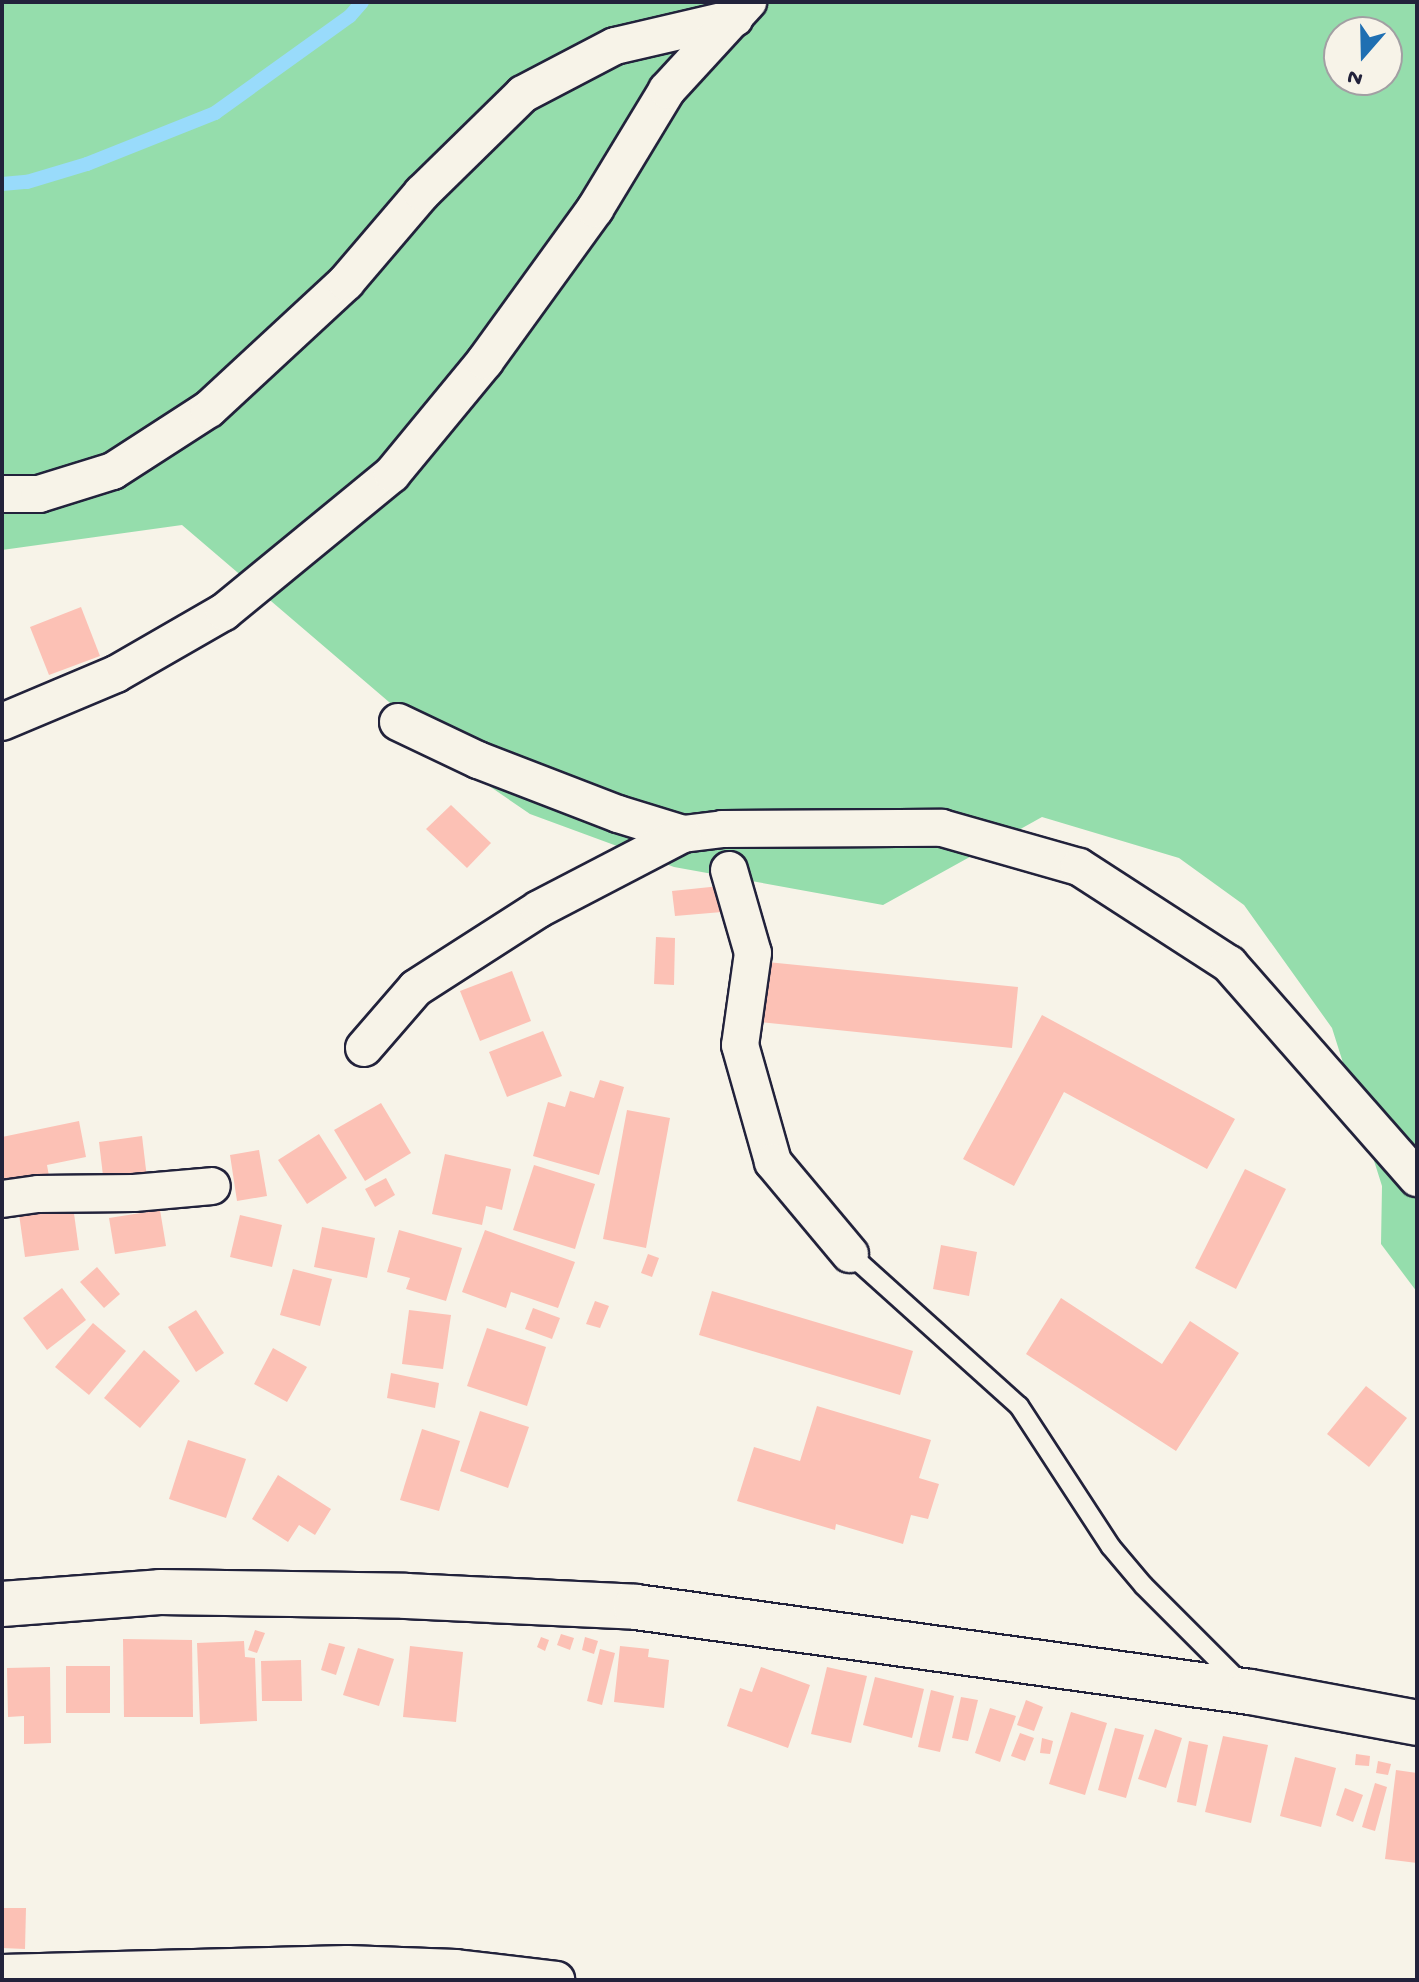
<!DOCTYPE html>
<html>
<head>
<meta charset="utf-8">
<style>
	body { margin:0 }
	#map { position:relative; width:1419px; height:1982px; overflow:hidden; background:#f7f3e8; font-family:"Gochi Hand",sans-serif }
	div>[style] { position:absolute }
	.green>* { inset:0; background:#95ddac }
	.stream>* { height:14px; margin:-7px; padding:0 7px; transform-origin:7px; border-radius:7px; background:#99dbfb }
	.building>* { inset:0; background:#fcc1b5 }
	.roads { filter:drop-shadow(2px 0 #22223b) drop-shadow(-2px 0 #22223b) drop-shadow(0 2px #22223b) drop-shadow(0 -2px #22223b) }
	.lane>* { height:18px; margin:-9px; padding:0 9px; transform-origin:9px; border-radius:9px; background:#f7f3e8 }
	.street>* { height:36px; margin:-18px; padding:0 18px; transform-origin:18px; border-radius:18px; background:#f7f3e8 }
	.secondary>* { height:44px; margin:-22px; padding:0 22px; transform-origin:22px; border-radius:22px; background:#f7f3e8 }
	span { translate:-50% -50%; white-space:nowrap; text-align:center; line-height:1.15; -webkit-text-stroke:6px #f7f3e8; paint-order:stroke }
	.frame { position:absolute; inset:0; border:4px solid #22223b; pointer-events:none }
	.north { position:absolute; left:1323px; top:16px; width:80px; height:80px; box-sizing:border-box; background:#f7f3e8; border:2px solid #a29fa3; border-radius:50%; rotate:200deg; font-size:22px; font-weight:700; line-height:32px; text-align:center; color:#22223b }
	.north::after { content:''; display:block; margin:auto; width:28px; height:36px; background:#1f6fb2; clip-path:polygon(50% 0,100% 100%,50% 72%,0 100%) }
</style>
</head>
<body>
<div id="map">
	<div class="green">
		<div style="clip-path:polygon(evenodd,2px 2px,1417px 2px,1417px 1292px,1381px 1244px,1382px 1186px,1332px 1028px,1244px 905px,1179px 858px,1042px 817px,883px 905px,674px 867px,530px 814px,479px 779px,182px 525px,2px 550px,2px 2px,1339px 32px,1387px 32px,1387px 80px,1339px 80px,1339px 32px)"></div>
	</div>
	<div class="stream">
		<div style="left:2px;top:184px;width:25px;rotate:-5deg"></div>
		<div style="left:27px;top:182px;width:63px;rotate:-16.7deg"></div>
		<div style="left:87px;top:164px;width:138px;rotate:-21.7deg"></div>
		<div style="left:215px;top:113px;width:166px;rotate:-35.7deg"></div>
		<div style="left:350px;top:16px;width:18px;rotate:-49deg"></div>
	</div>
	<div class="building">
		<div style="clip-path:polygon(81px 607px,100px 656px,49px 675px,30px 627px)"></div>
		<div style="clip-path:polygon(451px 805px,491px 843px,467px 868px,426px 829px)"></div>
		<div style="clip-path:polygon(720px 886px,722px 912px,675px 916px,672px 891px)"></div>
		<div style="clip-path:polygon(656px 937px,675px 938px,674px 985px,654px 984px)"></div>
		<div style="clip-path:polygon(757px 961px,1018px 987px,1012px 1048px,751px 1021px)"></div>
		<div style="clip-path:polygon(512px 971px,531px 1021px,480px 1041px,460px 991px)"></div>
		<div style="clip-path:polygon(1042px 1015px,1235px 1119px,1207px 1169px,1064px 1092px,1014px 1186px,963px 1159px)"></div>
		<div style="clip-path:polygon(543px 1031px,562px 1076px,507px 1097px,489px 1052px)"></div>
		<div style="clip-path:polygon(600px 1080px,624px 1087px,599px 1175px,533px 1156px,548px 1102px,565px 1107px,570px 1091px,594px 1098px)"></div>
		<div style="clip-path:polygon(381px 1103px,411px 1153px,365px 1181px,334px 1130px)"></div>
		<div style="clip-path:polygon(627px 1110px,670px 1118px,646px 1248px,603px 1239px)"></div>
		<div style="clip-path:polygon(79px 1121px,86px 1157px,47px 1165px,49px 1176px,2px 1185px,2px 1137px)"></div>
		<div style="clip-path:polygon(319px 1134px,347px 1178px,307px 1204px,278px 1160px)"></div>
		<div style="clip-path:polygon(142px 1136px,147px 1178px,104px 1184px,99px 1142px)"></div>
		<div style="clip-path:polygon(259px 1150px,267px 1196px,237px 1201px,230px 1155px)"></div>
		<div style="clip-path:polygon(445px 1154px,511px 1169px,502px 1210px,486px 1206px,482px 1225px,432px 1214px)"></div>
		<div style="clip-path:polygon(534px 1165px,595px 1184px,575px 1249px,513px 1230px)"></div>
		<div style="clip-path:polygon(1245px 1169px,1286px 1189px,1236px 1289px,1195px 1268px)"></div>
		<div style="clip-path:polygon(386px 1178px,395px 1195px,375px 1207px,365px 1189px)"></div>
		<div style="clip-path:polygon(72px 1199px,79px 1250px,25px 1257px,18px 1207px)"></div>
		<div style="clip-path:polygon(160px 1210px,166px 1246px,115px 1254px,109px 1218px)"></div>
		<div style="clip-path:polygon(240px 1215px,282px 1225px,272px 1267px,230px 1257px)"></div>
		<div style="clip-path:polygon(322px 1227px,375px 1238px,367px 1278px,314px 1267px)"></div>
		<div style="clip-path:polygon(399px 1230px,462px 1248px,446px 1301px,406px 1289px,410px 1278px,387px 1272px)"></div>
		<div style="clip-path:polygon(485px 1230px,575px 1262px,558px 1308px,511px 1292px,506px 1308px,462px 1292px)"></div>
		<div style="clip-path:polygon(941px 1245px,977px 1252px,969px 1296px,933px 1289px)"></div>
		<div style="clip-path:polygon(648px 1254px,659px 1258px,652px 1277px,641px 1273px)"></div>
		<div style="clip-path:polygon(97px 1267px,120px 1294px,104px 1308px,80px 1282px)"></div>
		<div style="clip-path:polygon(293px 1269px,332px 1279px,320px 1326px,280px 1315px)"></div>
		<div style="clip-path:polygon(62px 1288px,86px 1320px,47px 1350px,23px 1318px)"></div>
		<div style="clip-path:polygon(712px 1291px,913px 1351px,900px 1395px,699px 1335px)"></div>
		<div style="clip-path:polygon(1061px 1298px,1162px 1364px,1190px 1321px,1239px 1353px,1176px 1451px,1026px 1354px)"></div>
		<div style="clip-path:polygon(595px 1301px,609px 1306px,600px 1328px,586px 1324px)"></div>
		<div style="clip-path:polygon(533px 1308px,560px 1318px,552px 1339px,525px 1329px)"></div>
		<div style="clip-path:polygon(196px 1310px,224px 1353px,196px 1372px,168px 1327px)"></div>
		<div style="clip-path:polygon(409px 1310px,451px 1315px,443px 1369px,402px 1364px)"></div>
		<div style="clip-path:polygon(93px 1323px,126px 1351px,89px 1395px,55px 1367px)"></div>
		<div style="clip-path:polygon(487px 1328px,546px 1347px,527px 1406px,467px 1386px)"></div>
		<div style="clip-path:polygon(273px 1348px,307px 1367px,287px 1402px,254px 1384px)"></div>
		<div style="clip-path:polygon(144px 1350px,180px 1381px,140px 1428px,104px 1398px)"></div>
		<div style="clip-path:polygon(391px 1373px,439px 1383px,435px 1408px,387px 1398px)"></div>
		<div style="clip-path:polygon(1366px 1386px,1407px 1418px,1369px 1467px,1327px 1434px)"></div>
		<div style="clip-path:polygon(817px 1406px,931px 1440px,919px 1478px,939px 1484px,928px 1519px,911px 1515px,903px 1544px,836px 1524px,835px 1530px,737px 1501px,754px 1447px,800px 1461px)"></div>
		<div style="clip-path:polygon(480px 1411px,529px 1427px,508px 1488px,460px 1471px)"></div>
		<div style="clip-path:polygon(422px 1429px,460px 1441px,439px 1511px,400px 1500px)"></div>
		<div style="clip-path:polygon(188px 1440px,246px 1459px,226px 1518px,169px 1499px)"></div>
		<div style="clip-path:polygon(278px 1475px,331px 1509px,315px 1535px,299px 1525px,288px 1542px,252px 1519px)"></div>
		<div style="clip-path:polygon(255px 1630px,265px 1633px,257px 1653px,248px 1650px)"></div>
		<div style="clip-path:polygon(561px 1634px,574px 1638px,570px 1650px,557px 1645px)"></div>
		<div style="clip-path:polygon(541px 1637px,549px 1640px,545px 1651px,537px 1647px)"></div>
		<div style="clip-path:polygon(585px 1637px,598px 1641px,594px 1654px,582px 1650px)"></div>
		<div style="clip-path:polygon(123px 1639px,192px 1640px,193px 1717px,124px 1717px)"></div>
		<div style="clip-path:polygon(244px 1641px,245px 1657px,255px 1658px,257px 1721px,200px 1724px,197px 1643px)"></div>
		<div style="clip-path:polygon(329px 1643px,345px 1647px,336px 1675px,321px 1670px)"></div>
		<div style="clip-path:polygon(410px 1646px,463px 1652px,456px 1722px,403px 1717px)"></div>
		<div style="clip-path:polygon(620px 1646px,649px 1649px,648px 1657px,669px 1660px,664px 1708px,614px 1702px)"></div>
		<div style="clip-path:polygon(358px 1648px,394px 1659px,379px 1706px,343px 1695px)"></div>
		<div style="clip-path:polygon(600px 1649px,615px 1653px,602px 1705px,587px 1701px)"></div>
		<div style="clip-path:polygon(301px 1660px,302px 1701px,262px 1701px,261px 1661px)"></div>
		<div style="clip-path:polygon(66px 1666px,110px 1666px,110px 1713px,66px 1713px)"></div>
		<div style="clip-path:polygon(50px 1667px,51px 1743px,24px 1744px,24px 1716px,8px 1717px,7px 1668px)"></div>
		<div style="clip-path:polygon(761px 1667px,810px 1685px,788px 1748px,727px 1726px,740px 1688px,752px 1692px)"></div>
		<div style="clip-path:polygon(827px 1667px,867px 1676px,851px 1743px,811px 1734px)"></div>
		<div style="clip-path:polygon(875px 1677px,924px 1689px,912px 1738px,863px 1725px)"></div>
		<div style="clip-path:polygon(931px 1690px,954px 1696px,940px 1752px,918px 1747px)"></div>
		<div style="clip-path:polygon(961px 1697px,978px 1700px,968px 1741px,952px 1738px)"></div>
		<div style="clip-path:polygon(1026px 1700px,1043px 1707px,1034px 1731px,1017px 1725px)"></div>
		<div style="clip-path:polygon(990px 1708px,1016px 1716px,1000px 1762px,975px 1753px)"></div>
		<div style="clip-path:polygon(1071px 1712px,1107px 1723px,1085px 1795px,1049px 1784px)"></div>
		<div style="clip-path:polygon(1115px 1728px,1144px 1735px,1126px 1798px,1098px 1790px)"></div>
		<div style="clip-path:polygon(1155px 1729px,1182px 1738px,1166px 1788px,1138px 1779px)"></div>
		<div style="clip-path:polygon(1020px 1733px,1034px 1738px,1025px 1761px,1011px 1756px)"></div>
		<div style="clip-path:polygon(1223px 1736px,1268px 1745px,1251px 1823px,1205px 1812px)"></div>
		<div style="clip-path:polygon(1042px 1738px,1053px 1741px,1050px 1754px,1040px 1753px)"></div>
		<div style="clip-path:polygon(1189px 1741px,1208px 1745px,1196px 1806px,1177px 1802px)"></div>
		<div style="clip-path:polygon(1356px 1754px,1370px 1756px,1369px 1766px,1355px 1765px)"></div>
		<div style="clip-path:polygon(1295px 1757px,1336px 1768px,1321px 1827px,1280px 1816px)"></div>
		<div style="clip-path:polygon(1378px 1761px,1391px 1764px,1388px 1775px,1376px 1773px)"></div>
		<div style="clip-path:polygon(1396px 1770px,1417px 1773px,1417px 1863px,1385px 1859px)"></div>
		<div style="clip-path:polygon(1375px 1783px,1387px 1787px,1375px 1831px,1362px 1827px)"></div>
		<div style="clip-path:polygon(1345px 1788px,1363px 1795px,1353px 1822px,1336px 1815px)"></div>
		<div style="clip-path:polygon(2px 1908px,26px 1908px,25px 1949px,2px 1948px)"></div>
	</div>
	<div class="roads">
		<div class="lane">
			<div style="left:850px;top:1254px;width:227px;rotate:42deg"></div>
			<div style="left:1019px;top:1406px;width:168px;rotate:56.9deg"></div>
			<div style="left:1111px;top:1547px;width:51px;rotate:49.8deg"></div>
			<div style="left:1144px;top:1586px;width:134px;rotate:45deg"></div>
		</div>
		<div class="street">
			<div style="left:2px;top:494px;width:37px"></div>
			<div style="left:39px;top:494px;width:77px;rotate:-17.3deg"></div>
			<div style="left:113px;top:471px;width:114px;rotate:-32.9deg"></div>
			<div style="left:209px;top:409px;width:187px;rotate:-42.8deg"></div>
			<div style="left:346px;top:282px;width:117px;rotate:-49.5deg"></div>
			<div style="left:422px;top:193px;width:141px;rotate:-44.4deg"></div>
			<div style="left:523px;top:94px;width:104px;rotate:-27.6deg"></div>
			<div style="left:615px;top:46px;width:123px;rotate:-13.1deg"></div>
			<div style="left:2px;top:722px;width:124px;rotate:-22.8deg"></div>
			<div style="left:116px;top:674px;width:125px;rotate:-29.9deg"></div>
			<div style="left:224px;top:612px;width:217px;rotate:-39.4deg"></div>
			<div style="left:392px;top:474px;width:146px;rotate:-50.5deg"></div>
			<div style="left:485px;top:361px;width:188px;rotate:-54.1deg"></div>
			<div style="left:595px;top:209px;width:139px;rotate:-58.8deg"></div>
			<div style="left:667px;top:90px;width:120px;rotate:-47.4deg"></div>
			<div style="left:398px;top:722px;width:89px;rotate:25.4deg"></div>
			<div style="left:478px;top:760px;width:150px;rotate:21.1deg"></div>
			<div style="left:618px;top:814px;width:68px;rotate:17.1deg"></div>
			<div style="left:683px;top:834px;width:39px;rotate:-7deg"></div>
			<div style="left:722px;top:829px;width:220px;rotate:-0.3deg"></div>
			<div style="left:942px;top:828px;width:142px;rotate:15.9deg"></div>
			<div style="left:1079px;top:867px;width:179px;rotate:32.9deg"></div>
			<div style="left:1229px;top:964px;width:285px;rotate:48.7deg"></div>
			<div style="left:729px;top:870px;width:86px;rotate:73.9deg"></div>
			<div style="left:753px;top:953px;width:93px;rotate:98deg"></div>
			<div style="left:740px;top:1045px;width:122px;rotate:74.2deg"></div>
			<div style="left:773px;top:1162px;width:120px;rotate:50.1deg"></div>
			<div style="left:364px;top:1048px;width:79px;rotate:-49.1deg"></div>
			<div style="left:416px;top:988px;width:146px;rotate:-32.7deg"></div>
			<div style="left:539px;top:909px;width:162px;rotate:-27.5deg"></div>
			<div style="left:2px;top:1199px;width:36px;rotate:-8deg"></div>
			<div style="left:38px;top:1194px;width:96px;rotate:-0.6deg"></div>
			<div style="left:134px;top:1193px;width:78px;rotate:-5.1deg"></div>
			<div style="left:2px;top:1973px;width:345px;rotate:-1.5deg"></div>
			<div style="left:347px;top:1964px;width:109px;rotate:2.1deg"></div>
			<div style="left:456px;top:1968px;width:101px;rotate:6.8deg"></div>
		</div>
		<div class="secondary">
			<div style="left:2px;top:1604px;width:158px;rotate:-4.3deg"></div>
			<div style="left:160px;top:1592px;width:246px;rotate:0.9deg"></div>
			<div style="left:406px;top:1596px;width:230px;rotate:2.7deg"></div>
			<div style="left:636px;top:1607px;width:620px;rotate:7.88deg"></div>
			<div style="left:1250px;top:1692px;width:170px;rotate:10.5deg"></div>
		</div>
	</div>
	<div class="frame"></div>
	<div class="north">N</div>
</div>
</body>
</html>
